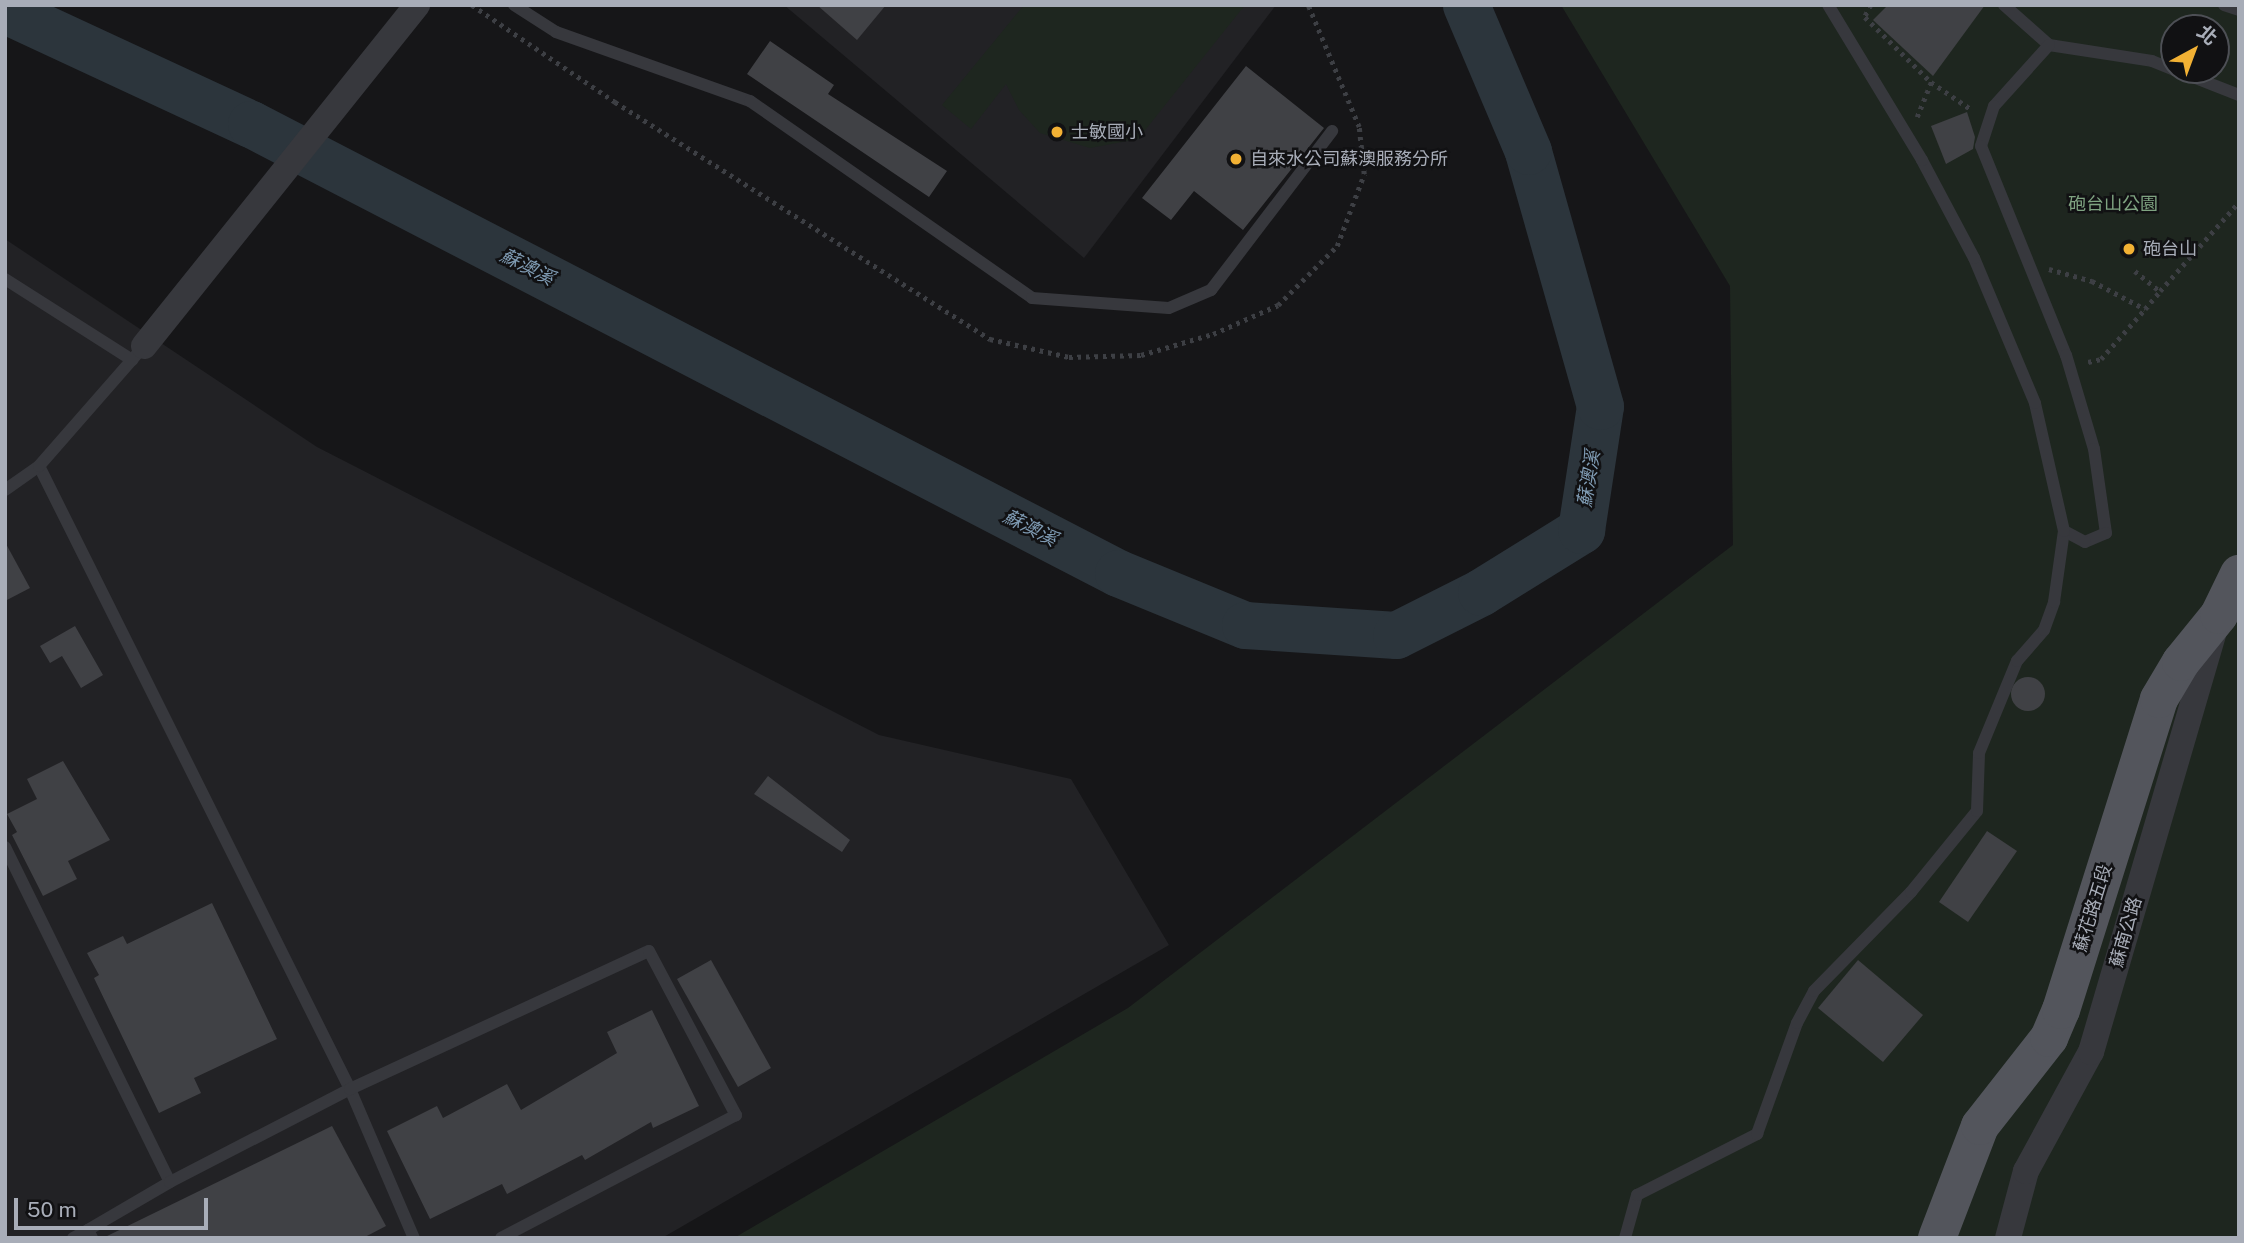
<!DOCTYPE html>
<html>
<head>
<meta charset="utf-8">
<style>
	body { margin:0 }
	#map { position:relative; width:2244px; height:1243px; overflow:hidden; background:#161618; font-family:"Public Sans","Noto Sans TC",sans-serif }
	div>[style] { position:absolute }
	.built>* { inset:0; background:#222225 }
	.green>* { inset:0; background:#1e261f }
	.river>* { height:47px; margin:-23.5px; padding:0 23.5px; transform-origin:23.5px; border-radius:23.5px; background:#2c353c }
	.building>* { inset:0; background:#404145 }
	.round { border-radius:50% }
	.path>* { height:4.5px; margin-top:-2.25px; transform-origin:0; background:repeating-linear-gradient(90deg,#3d3f44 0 3.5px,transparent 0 8.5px) }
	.service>* { height:12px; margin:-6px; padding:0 6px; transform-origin:6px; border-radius:6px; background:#37383d }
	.minor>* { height:26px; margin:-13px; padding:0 13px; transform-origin:13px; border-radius:13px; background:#37383d }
	.primary>* { height:38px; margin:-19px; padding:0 19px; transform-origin:19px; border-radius:19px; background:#53555c }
	.dots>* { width:19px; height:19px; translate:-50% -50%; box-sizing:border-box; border:4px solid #111113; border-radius:50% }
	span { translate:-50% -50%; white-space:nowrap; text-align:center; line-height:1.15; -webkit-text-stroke:5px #111113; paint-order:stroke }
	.poi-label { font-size:18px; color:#a8adb8 }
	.left { translate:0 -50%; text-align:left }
	.park-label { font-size:18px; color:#7fa381 }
	.street-label { font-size:18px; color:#a8adb8 }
	.water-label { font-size:19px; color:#7f9bb3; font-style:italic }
	.frame { position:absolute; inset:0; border:7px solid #a8adb8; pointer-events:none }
	.north { position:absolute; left:2160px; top:14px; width:70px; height:70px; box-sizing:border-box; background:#111113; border:2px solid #4d4f55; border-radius:50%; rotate:41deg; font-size:19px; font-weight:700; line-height:28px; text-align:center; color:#a8adb8 }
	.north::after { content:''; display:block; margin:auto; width:24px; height:32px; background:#f2b134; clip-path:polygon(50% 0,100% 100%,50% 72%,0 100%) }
	.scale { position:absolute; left:14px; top:1198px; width:194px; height:32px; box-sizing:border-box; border:4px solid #a8adb8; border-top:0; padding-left:9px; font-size:21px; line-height:24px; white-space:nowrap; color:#a8adb8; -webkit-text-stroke:5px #111113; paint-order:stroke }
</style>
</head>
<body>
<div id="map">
	<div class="built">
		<div style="clip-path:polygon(784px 5px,1276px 5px,1084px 258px)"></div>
		<div style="clip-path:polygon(5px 239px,317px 447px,879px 735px,1071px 779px,1169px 945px,662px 1238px,5px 1238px)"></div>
	</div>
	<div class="green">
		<div style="clip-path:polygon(1024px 5px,1245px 5px,1138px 139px,1090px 148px,1040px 133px,1019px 110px,1006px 84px,971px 129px,942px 105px)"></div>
		<div style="clip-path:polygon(evenodd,1561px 5px,2239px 5px,2239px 1238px,734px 1238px,1128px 1008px,1733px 545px,1730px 286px,1561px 5px,2174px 28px,2216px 28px,2216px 70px,2174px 70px,2174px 28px)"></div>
	</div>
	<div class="river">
		<div style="left:5px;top:10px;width:271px;rotate:24.9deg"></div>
		<div style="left:251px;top:124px;width:976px;rotate:27.38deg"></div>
		<div style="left:1118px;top:573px;width:137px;rotate:22.3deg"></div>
		<div style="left:1245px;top:625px;width:151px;rotate:3.8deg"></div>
		<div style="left:1396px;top:635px;width:95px;rotate:-26.8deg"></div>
		<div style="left:1481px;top:592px;width:118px;rotate:-31.8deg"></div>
		<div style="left:1581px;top:530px;width:125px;rotate:-81.3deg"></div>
		<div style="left:1600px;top:406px;width:265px;rotate:-105.8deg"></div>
		<div style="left:1528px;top:151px;width:159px;rotate:-113deg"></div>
	</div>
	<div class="building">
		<div style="clip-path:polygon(817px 5px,886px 5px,857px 40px)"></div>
		<div style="clip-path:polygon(1888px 5px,1985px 5px,1933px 76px,1873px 20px)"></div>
		<div style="clip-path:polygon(770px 41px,834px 85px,828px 94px,947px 171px,929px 197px,747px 74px)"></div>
		<div style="clip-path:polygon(1246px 66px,1324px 128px,1243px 230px,1194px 191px,1171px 220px,1142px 198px)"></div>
		<div style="clip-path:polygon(1967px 112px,1975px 137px,1973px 149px,1946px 164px,1931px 126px)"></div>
		<div style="clip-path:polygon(5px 542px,30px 588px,5px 601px)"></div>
		<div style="clip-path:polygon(75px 626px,103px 675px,81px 688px,62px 656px,50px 663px,40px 646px)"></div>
		<div class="round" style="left:2011px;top:677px;width:34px;height:34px"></div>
		<div style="clip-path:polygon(63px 761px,110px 840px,68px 861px,77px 879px,43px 896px,12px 835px,17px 832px,7px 814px,37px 799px,27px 779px)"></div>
		<div style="clip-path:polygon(768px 776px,850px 840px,842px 852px,754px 794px)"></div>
		<div style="clip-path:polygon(1987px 831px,2017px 851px,1968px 922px,1939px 902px)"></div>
		<div style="clip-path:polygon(212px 903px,277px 1039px,194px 1078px,201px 1093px,159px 1113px,94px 978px,99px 975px,87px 953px,123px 936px,127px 944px)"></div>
		<div style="clip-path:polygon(711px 960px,771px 1068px,738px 1087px,677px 979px)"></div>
		<div style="clip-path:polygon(1858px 960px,1923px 1015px,1883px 1062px,1818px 1008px)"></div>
		<div style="clip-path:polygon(652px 1010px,699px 1106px,653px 1128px,651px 1122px,585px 1160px,582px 1155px,507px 1194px,502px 1184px,430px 1219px,387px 1131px,437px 1106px,443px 1118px,507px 1084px,521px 1110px,617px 1053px,607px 1032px)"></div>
		<div style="clip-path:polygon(332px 1126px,386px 1226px,363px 1238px,103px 1238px)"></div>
	</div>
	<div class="path">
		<div style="left:472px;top:5px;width:173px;rotate:34.1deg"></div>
		<div style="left:615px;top:102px;width:444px;rotate:32.3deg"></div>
		<div style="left:990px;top:339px;width:81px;rotate:12.8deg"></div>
		<div style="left:1069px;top:357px;width:72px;rotate:-1.6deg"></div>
		<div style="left:1141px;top:355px;width:75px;rotate:-16.3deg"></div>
		<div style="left:1213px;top:334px;width:71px;rotate:-24deg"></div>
		<div style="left:1278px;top:305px;width:83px;rotate:-45deg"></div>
		<div style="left:1337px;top:246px;width:77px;rotate:-69.4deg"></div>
		<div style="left:1364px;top:174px;width:47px;rotate:-96.1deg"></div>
		<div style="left:1359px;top:127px;width:132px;rotate:-112.7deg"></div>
		<div style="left:1871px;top:5px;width:13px;rotate:117deg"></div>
		<div style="left:1865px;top:17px;width:93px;rotate:44.6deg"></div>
		<div style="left:1931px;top:82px;width:50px;rotate:34.3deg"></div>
		<div style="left:1917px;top:117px;width:38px;rotate:-68deg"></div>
		<div style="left:2049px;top:269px;width:45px;rotate:15.6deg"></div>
		<div style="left:2092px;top:281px;width:60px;rotate:27.8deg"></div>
		<div style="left:2145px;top:309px;width:23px;rotate:-50deg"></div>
		<div style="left:2135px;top:271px;width:32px;rotate:39deg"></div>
		<div style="left:2160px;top:291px;width:119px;rotate:-48.4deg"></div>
		<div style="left:2088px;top:362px;width:13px;rotate:-13deg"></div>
		<div style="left:2101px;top:359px;width:67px;rotate:-48.7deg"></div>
	</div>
	<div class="service">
		<div style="left:514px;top:5px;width:50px;rotate:32.7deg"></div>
		<div style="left:556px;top:32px;width:206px;rotate:19.6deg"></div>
		<div style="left:750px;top:101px;width:344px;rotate:34.9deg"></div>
		<div style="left:1032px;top:298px;width:137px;rotate:4.2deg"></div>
		<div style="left:1169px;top:308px;width:46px;rotate:-23.2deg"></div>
		<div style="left:1211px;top:290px;width:200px;rotate:-52.7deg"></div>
		<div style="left:2004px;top:5px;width:60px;rotate:41.6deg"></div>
		<div style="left:2049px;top:45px;width:104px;rotate:8.8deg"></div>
		<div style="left:2152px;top:61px;width:24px;rotate:22deg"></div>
		<div style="left:2224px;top:5px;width:16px;rotate:18deg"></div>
		<div style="left:2049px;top:45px;width:82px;rotate:132deg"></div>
		<div style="left:1994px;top:106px;width:42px;rotate:108deg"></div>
		<div style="left:1981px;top:146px;width:226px;rotate:67.9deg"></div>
		<div style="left:2066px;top:355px;width:98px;rotate:73.4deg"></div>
		<div style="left:2094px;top:449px;width:85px;rotate:81.9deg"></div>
		<div style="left:2106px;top:533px;width:23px;rotate:157deg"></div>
		<div style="left:2085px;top:542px;width:24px;rotate:-152deg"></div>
		<div style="left:2175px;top:70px;width:69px;rotate:21.3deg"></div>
		<div style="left:5px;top:279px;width:151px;rotate:32.5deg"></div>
		<div style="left:39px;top:466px;width:696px;rotate:63.47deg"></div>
		<div style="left:350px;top:1089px;width:162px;rotate:66.8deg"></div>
		<div style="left:5px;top:490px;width:42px;rotate:-35.2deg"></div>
		<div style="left:39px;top:466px;width:159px;rotate:-48.8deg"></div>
		<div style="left:5px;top:847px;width:373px;rotate:63.8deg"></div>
		<div style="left:170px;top:1182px;width:95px;rotate:149.7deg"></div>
		<div style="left:88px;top:1230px;width:9px;rotate:63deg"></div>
		<div style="left:170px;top:1182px;width:203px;rotate:-27.3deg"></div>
		<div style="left:350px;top:1089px;width:329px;rotate:-24.8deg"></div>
		<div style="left:649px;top:951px;width:186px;rotate:62.1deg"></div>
		<div style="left:736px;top:1115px;width:265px;rotate:152.4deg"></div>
		<div style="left:73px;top:1238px;width:17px;rotate:-28deg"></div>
		<div style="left:1625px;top:1238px;width:45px;rotate:-74.4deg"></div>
		<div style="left:1637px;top:1195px;width:135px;rotate:-26.9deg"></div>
		<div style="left:1757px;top:1134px;width:118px;rotate:-70.2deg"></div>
		<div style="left:1797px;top:1023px;width:36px;rotate:-62deg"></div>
		<div style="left:1814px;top:991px;width:139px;rotate:-45.6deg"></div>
		<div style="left:1911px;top:892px;width:104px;rotate:-50.8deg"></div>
		<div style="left:1977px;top:811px;width:58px;rotate:-88deg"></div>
		<div style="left:1979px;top:753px;width:100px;rotate:-67.6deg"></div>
		<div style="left:2017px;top:661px;width:41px;rotate:-48.9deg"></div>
		<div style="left:2044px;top:630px;width:30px;rotate:-70deg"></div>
		<div style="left:2054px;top:602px;width:72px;rotate:-82deg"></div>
		<div style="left:2064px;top:531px;width:131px;rotate:-102.8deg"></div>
		<div style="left:2035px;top:403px;width:157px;rotate:-112.8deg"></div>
		<div style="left:1974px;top:258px;width:111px;rotate:-118deg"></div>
		<div style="left:1922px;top:160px;width:181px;rotate:-121.2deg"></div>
	</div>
	<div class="minor">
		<div style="left:144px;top:346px;width:437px;rotate:-51.3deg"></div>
		<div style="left:2008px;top:1238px;width:69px;rotate:-75deg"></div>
		<div style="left:2026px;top:1171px;width:136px;rotate:-61.4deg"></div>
		<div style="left:2091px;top:1052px;width:439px;rotate:-73.7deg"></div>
	</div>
	<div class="primary">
		<div style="left:1937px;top:1238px;width:120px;rotate:-69deg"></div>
		<div style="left:1980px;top:1126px;width:112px;rotate:-51.9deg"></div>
		<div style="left:2049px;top:1038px;width:30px;rotate:-67deg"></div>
		<div style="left:2061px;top:1010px;width:326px;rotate:-72.5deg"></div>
		<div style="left:2159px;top:699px;width:43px;rotate:-59.3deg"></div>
		<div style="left:2181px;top:662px;width:60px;rotate:-51deg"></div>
		<div style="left:2219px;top:615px;width:46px;rotate:-64deg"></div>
	</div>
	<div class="dots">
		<div style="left:1057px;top:132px;background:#f2b134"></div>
		<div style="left:1236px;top:159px;background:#f2b134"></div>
		<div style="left:2129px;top:249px;background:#f2b134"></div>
	</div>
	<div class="poi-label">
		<span class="left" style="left:1071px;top:132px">士敏國小</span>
		<span class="left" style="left:1250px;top:159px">自來水公司蘇澳服務分所</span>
		<span class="left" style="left:2143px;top:249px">砲台山</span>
	</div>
	<div class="park-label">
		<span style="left:2113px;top:204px">砲台山公園</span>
	</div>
	<div class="street-label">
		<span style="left:2093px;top:908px;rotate:-73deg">蘇花路五段</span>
		<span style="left:2126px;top:932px;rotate:-74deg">蘇南公路</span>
	</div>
	<div class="water-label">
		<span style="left:527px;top:267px;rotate:27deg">蘇澳溪</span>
		<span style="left:1589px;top:479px;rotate:-81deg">蘇澳溪</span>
		<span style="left:1030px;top:528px;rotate:27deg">蘇澳溪</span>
	</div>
	<div class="frame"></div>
	<div class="north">北</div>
	<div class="scale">50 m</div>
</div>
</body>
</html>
